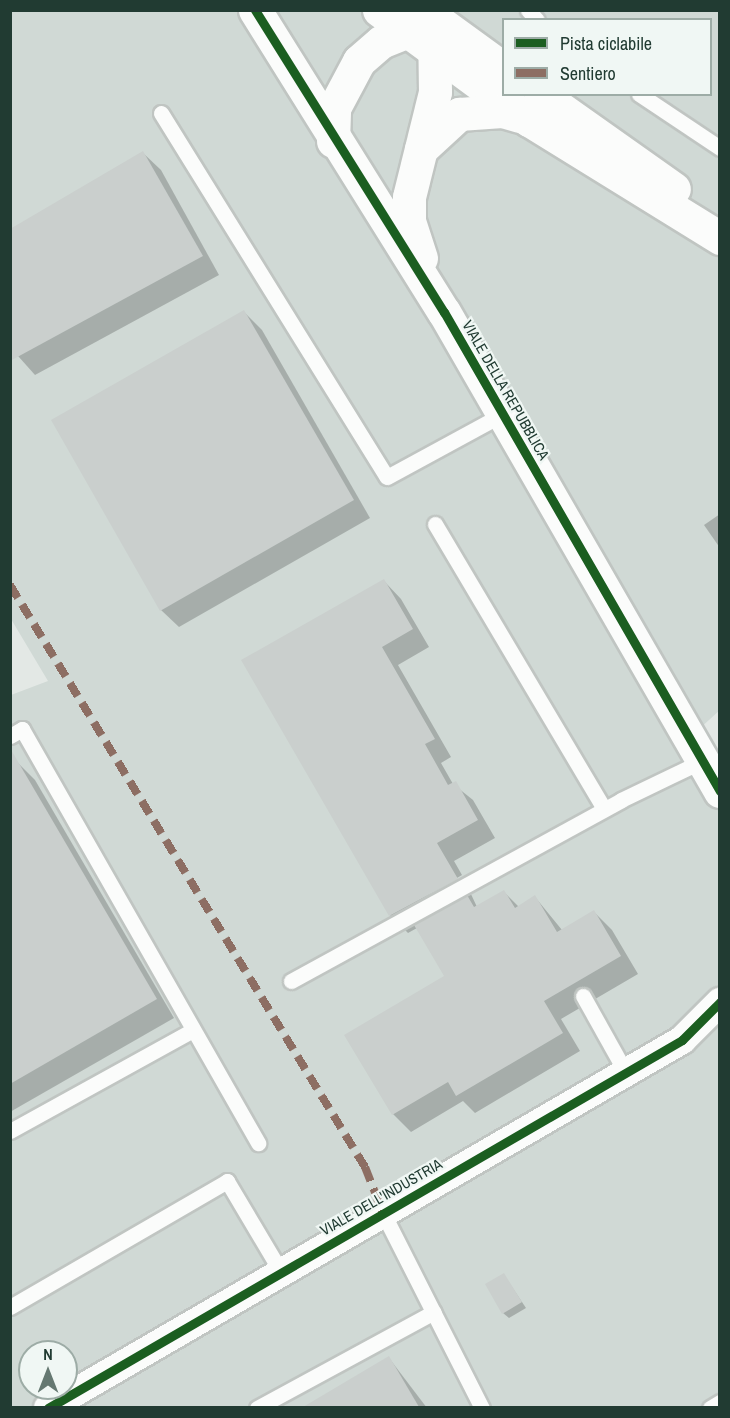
<!DOCTYPE html>
<html>
<head>
<meta charset="utf-8">
<style>
	body { margin:0 }
	#map { position:relative; width:730px; height:1418px; overflow:hidden; background:#e3e8e5; font-family:"Archivo Narrow",sans-serif }
	div>[style] { position:absolute }
	.built>* { inset:0; background:#d0d9d5 }
	.shadow>* { inset:0; background:#0003 }
	.building>* { inset:0; background:#cacfcd }
	.roads { filter:drop-shadow(2px 0 #c0c5c2) drop-shadow(-2px 0 #c0c5c2) drop-shadow(0 2px #c0c5c2) drop-shadow(0 -2px #c0c5c2) }
	.lane>* { height:15px; margin:-7.5px; padding:0 7.5px; transform-origin:7.5px; border-radius:7.5px; background:#fbfcfb }
	.street>* { height:28px; margin:-14px; padding:0 14px; transform-origin:14px; border-radius:14px; background:#fbfcfb }
	.secondary>* { height:33px; margin:-16.5px; padding:0 16.5px; transform-origin:16.5px; border-radius:16.5px; background:#fbfcfb }
	.quiet>* { height:8px; margin-top:-4px; transform-origin:0; background:repeating-linear-gradient(90deg,#8d6e63 0 15px,transparent 0 23px) }
	.cycleway>* { height:9px; margin:-4.5px; padding:0 4.5px; transform-origin:4.5px; border-radius:4.5px; background:#1b5e20 }
	span { translate:-50% -50%; white-space:nowrap; text-align:center; line-height:1.15; -webkit-text-stroke:4.5px #f0f7f4; paint-order:stroke }
	.street-label { font-size:15px; color:#213b32 }
	.frame { position:absolute; inset:0; border:12px solid #213b32; pointer-events:none }
	.legend { position:absolute; left:502px; top:18px; width:210px; height:78px; box-sizing:border-box; background:#f0f7f4; border:2px solid #9daca6; margin:0; padding:8px 10px; list-style:none; font-size:18px; color:#213b32 }
	.legend li { display:flex; align-items:center; gap:12px; height:30px }
	.legend b { width:30px; border:2px solid #9daca6 }
	.north { position:absolute; left:18px; top:1340px; width:60px; height:60px; box-sizing:border-box; background:#f0f7f4; border:2px solid #9daca6; border-radius:50%; rotate:0deg; font-size:16px; font-weight:700; line-height:24px; text-align:center; color:#213b32 }
	.north::after { content:''; display:block; margin:auto; width:21px; height:27px; background:#657871; clip-path:polygon(50% 0,100% 100%,50% 72%,0 100%) }
</style>
</head>
<body>
<div id="map">
	<div class="built">
		<div style="clip-path:polygon(evenodd,10px 11px,719px 11px,720px 710px,698px 730px,720px 767px,719px 1407px,11px 1407px,11px 695px,48px 681px,11px 619px,10px 11px,504px 20px,710px 20px,710px 94px,504px 94px,504px 20px,10px 11px,30px 1352px,66px 1352px,66px 1388px,30px 1388px,30px 1352px)"></div>
	</div>
	<div class="shadow">
		<div style="clip-path:polygon(143px 153px,161px 170px,219px 275px,35px 375px,10px 347px)"></div>
		<div style="clip-path:polygon(244px 312px,262px 330px,370px 518px,179px 627px,161px 610px)"></div>
		<div style="clip-path:polygon(720px 514px,720px 548px,704px 525px)"></div>
		<div style="clip-path:polygon(384px 581px,401px 599px,429px 647px,398px 665px,451px 757px,441px 763px,453px 784px,473px 800px,495px 838px,454px 861px,462px 875px,393px 916px,463px 877px,477px 907px,504px 892px,519px 907px,535px 897px,562px 930px,594px 912px,612px 930px,638px 974px,561px 1019px,580px 1051px,475px 1113px,463px 1101px,411px 1132px,393px 1114px,346px 1035px,446px 977px,417px 928px,408px 933px,390px 915px,244px 660px)"></div>
		<div style="clip-path:polygon(17px 762px,35px 780px,174px 1018px,10px 1112px,10px 766px)"></div>
		<div style="clip-path:polygon(504px 1275px,526px 1308px,509px 1318px,503px 1313px)"></div>
		<div style="clip-path:polygon(389px 1358px,427px 1408px,306px 1408px)"></div>
	</div>
	<div class="building">
		<div style="clip-path:polygon(143px 151px,203px 256px,10px 361px,10px 229px)"></div>
		<div style="clip-path:polygon(244px 310px,354px 500px,160px 611px,51px 420px)"></div>
		<div style="clip-path:polygon(384px 579px,413px 629px,382px 647px,435px 739px,425px 744px,448px 785px,456px 781px,478px 820px,437px 843px,458px 879px,389px 916px,241px 660px)"></div>
		<div style="clip-path:polygon(10px 748px,157px 999px,10px 1084px)"></div>
		<div style="clip-path:polygon(504px 890px,515px 908px,535px 895px,557px 932px,594px 910px,621px 956px,544px 1001px,563px 1033px,456px 1096px,448px 1082px,392px 1115px,344px 1035px,444px 976px,414px 925px,467px 895px,474px 907px)"></div>
		<div style="clip-path:polygon(504px 1273px,522px 1302px,502px 1314px,485px 1284px)"></div>
		<div style="clip-path:polygon(389px 1356px,419px 1407px,303px 1407px)"></div>
	</div>
	<div class="roads">
		<div class="lane">
			<div style="left:528px;top:10px;width:13px;rotate:48deg"></div>
			<div style="left:639px;top:94px;width:97px;rotate:33.7deg"></div>
			<div style="left:161px;top:113px;width:428px;rotate:58.2deg"></div>
			<div style="left:387px;top:477px;width:132px;rotate:-28.5deg"></div>
			<div style="left:435px;top:524px;width:331px;rotate:59.3deg"></div>
			<div style="left:10px;top:736px;width:14px;rotate:-30deg"></div>
			<div style="left:22px;top:729px;width:477px;rotate:60.3deg"></div>
			<div style="left:291px;top:981px;width:376px;rotate:-28.7deg"></div>
			<div style="left:621px;top:800px;width:90px;rotate:-25.7deg"></div>
			<div style="left:583px;top:996px;width:88px;rotate:60.8deg"></div>
			<div style="left:10px;top:1131px;width:209px;rotate:-28.9deg"></div>
			<div style="left:383px;top:1213px;width:219px;rotate:63.1deg"></div>
			<div style="left:10px;top:1307px;width:251px;rotate:-30.1deg"></div>
			<div style="left:227px;top:1181px;width:106px;rotate:59.3deg"></div>
			<div style="left:257px;top:1408px;width:201px;rotate:-28.5deg"></div>
			<div style="left:710px;top:1408px;width:12px;rotate:-31deg"></div>
		</div>
		<div class="street">
			<div style="left:48px;top:1408px;width:733px;rotate:-30.13deg"></div>
			<div style="left:682px;top:1040px;width:54px;rotate:-45deg"></div>
		</div>
		<div class="secondary">
			<div style="left:255px;top:10px;width:356px;rotate:58deg"></div>
			<div style="left:444px;top:312px;width:553px;rotate:60.05deg"></div>
			<div style="left:379px;top:10px;width:186px;rotate:36.3deg"></div>
			<div style="left:529px;top:120px;width:225px;rotate:31.7deg"></div>
			<div style="left:423px;top:10px;width:100px;rotate:36.1deg"></div>
			<div style="left:540px;top:94px;width:164px;rotate:35.3deg"></div>
			<div style="left:333px;top:141px;width:33px;rotate:-88deg"></div>
			<div style="left:334px;top:108px;width:53px;rotate:-62deg"></div>
			<div style="left:359px;top:61px;width:29px;rotate:-41deg"></div>
			<div style="left:381px;top:42px;width:45px;rotate:-22deg"></div>
			<div style="left:421px;top:149px;width:52px;rotate:-42.6deg"></div>
			<div style="left:459px;top:114px;width:43px;rotate:-4deg"></div>
			<div style="left:502px;top:111px;width:18px;rotate:16deg"></div>
			<div style="left:421px;top:258px;width:40px;rotate:-108deg"></div>
			<div style="left:409px;top:220px;width:23px;rotate:-90deg"></div>
			<div style="left:409px;top:197px;width:108px;rotate:-76.1deg"></div>
			<div style="left:435px;top:92px;width:71px;rotate:-90.8deg"></div>
		</div>
	</div>
	<div class="quiet">
		<div style="left:10px;top:585px;width:682px;rotate:58.62deg"></div>
		<div style="left:365px;top:1167px;width:49px;rotate:68.6deg"></div>
	</div>
	<div class="cycleway">
		<div style="left:255px;top:10px;width:356px;rotate:58deg"></div>
		<div style="left:444px;top:312px;width:553px;rotate:60.05deg"></div>
		<div style="left:48px;top:1408px;width:733px;rotate:-30.13deg"></div>
		<div style="left:682px;top:1040px;width:54px;rotate:-45deg"></div>
	</div>
	<div class="street-label">
		<span style="left:506px;top:390px;rotate:60deg">VIALE DELLA REPUBBLICA</span>
		<span style="left:381px;top:1197px;rotate:-30deg">VIALE DELL'INDUSTRIA</span>
	</div>
	<div class="frame"></div>
	<ul class="legend">
	<li><b style="height:8px;background:#1b5e20"></b>Pista ciclabile</li>
	<li><b style="height:8px;background:#8d6e63"></b>Sentiero</li>
	</ul>
	<div class="north">N</div>
</div>
</body>
</html>
